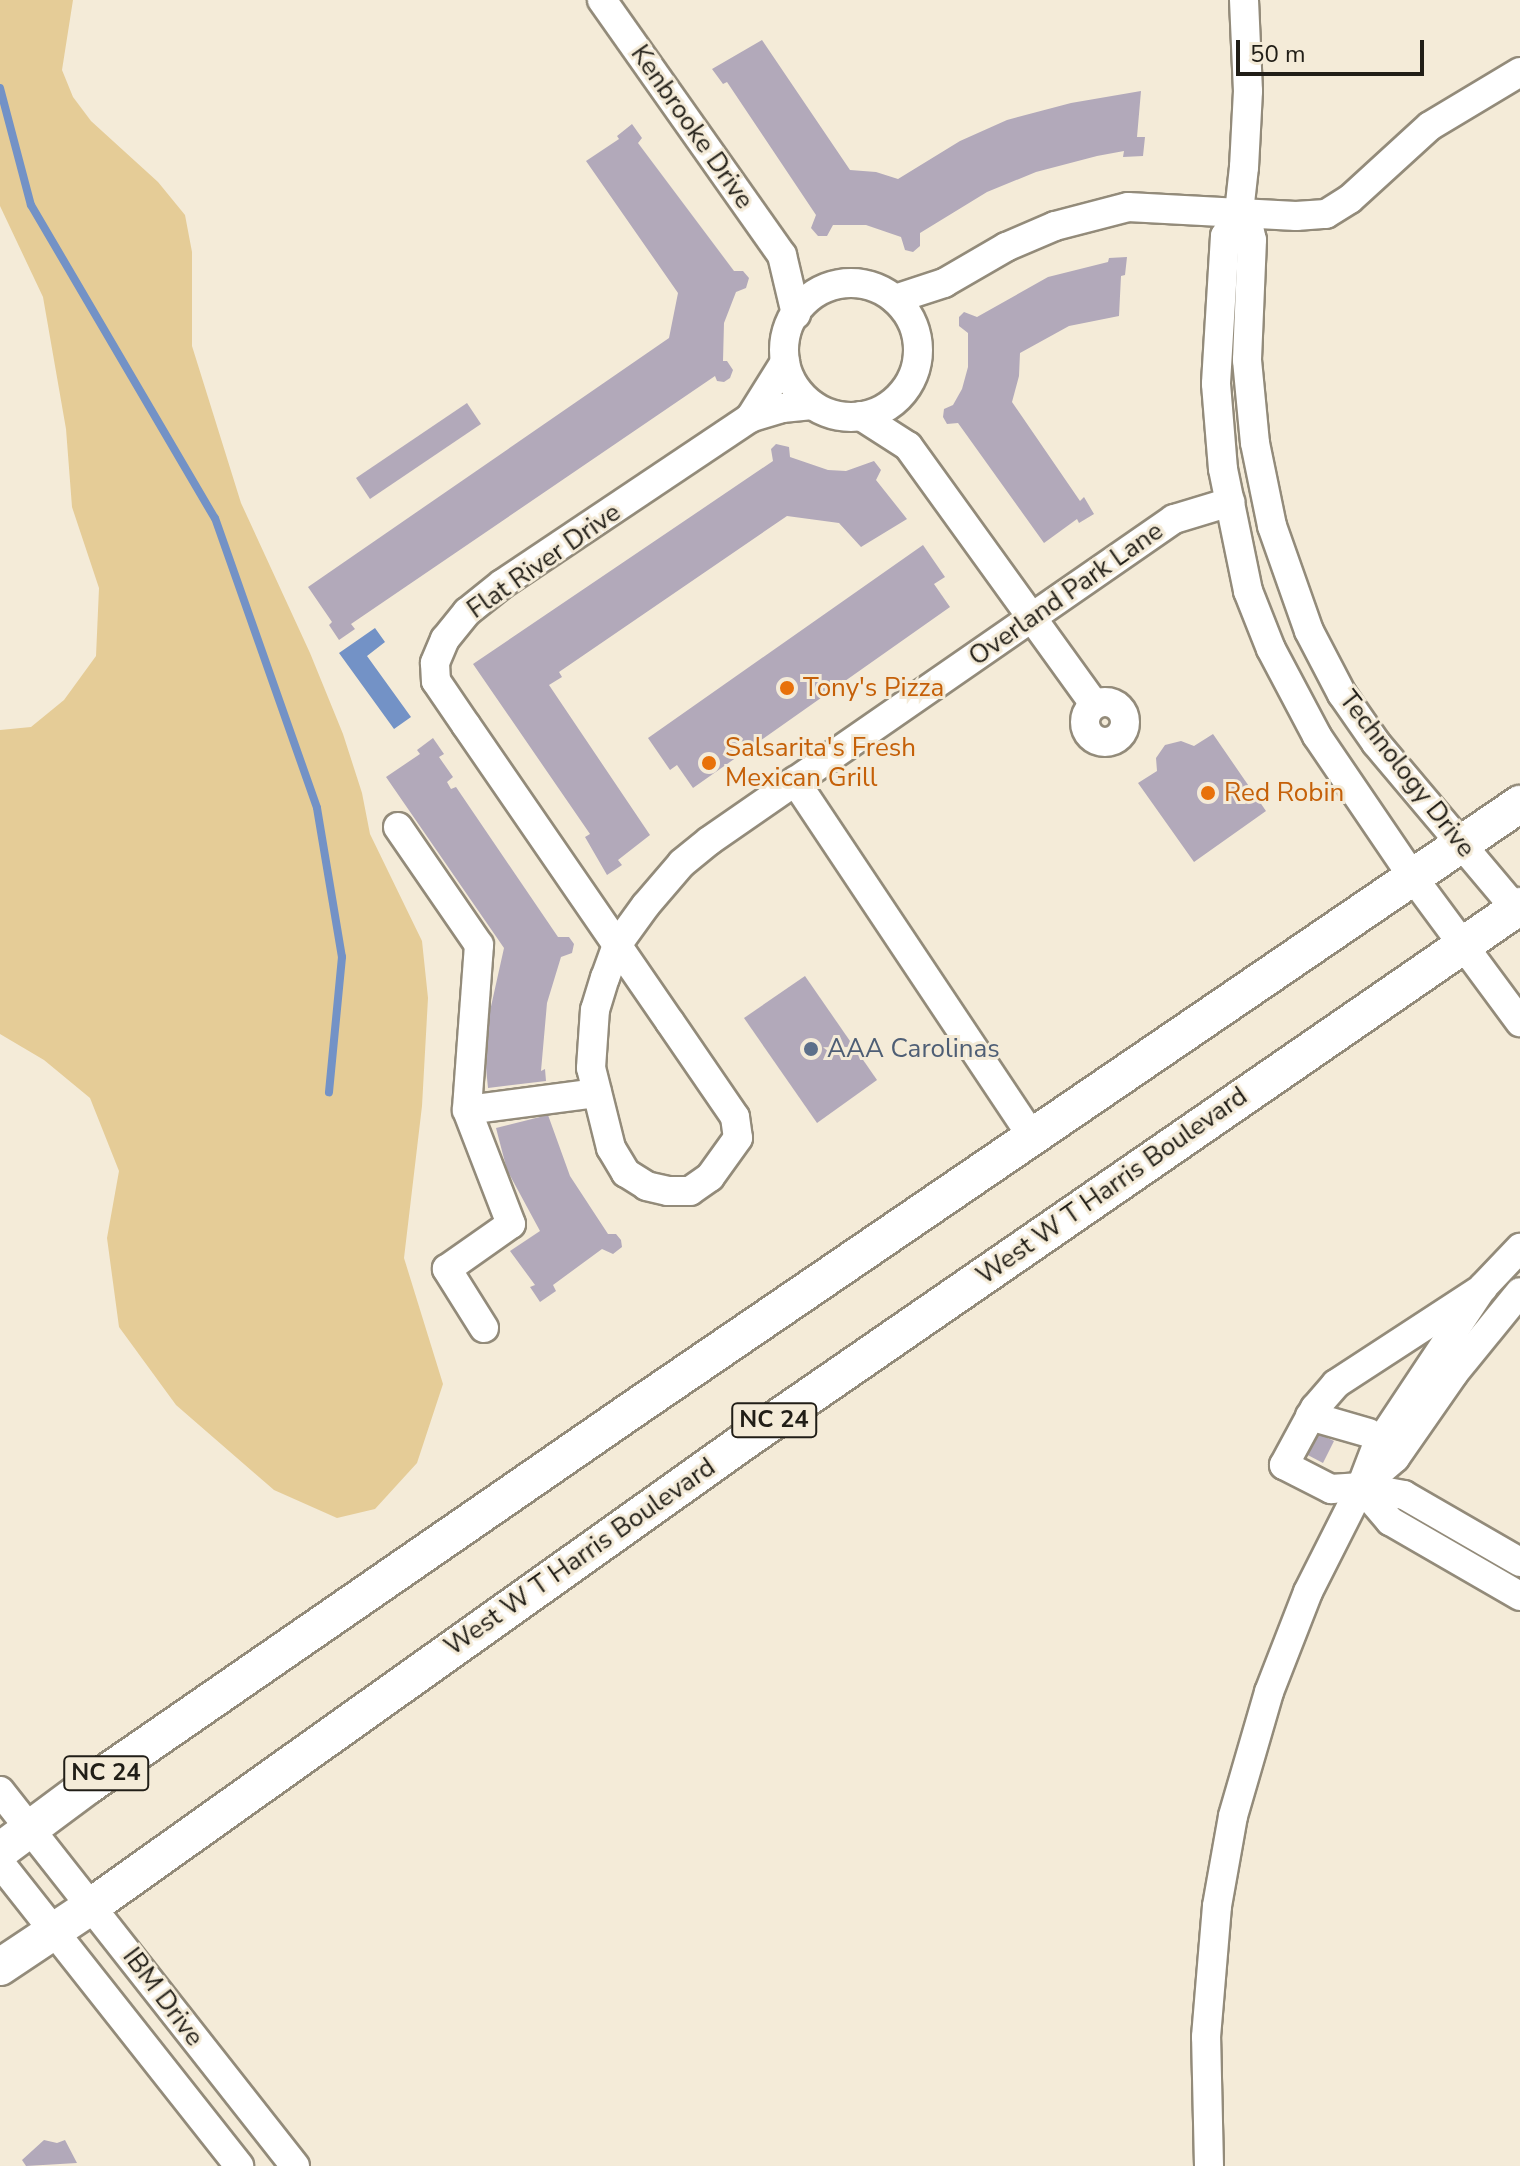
<!DOCTYPE html>
<html>
<head>
<meta charset="utf-8">
<style>
	body { margin:0 }
	#map { position:relative; width:1520px; height:2166px; overflow:hidden; background:#f4ebd8; font-family:"Nunito Sans",sans-serif }
	div>[style] { position:absolute }
	.green>* { inset:0; background:#e5cc97 }
	.water>* { inset:0; background:#7392c6 }
	.stream>* { height:8px; margin:-4px; padding:0 4px; transform-origin:4px; border-radius:4px; background:#7392c6 }
	.building>* { inset:0; background:#b2a9ba }
	.roads { filter:drop-shadow(2px 0 #938b7a) drop-shadow(-2px 0 #938b7a) drop-shadow(0 2px #938b7a) drop-shadow(0 -2px #938b7a) }
	.minor>* { height:28px; margin:-14px; padding:0 14px; transform-origin:14px; border-radius:14px; background:#fff }
	.minor>.ring { margin:-14px; padding:0; box-sizing:content-box; background:none; border:28px solid #fff; border-radius:50% }
	.major>* { height:36px; margin:-18px; padding:0 18px; transform-origin:18px; border-radius:18px; background:#fff }
	.dots>* { width:22px; height:22px; translate:-50% -50%; box-sizing:border-box; border:4px solid #f4ebd8; border-radius:50% }
	span { translate:-50% -50%; white-space:nowrap; text-align:center; line-height:1.15; -webkit-text-stroke:6px #f4ebd8; paint-order:stroke }
	.shield-label span { padding:2px 6px; background:#f4ebd8; border:2px solid; border-radius:6px; -webkit-text-stroke-width:0 }
	.shield-label { font-size:24px; color:#211e17; font-weight:700 }
	.street-label { font-size:26px; color:#211e17 }
	.food-label { font-size:26px; color:#c56008 }
	.left { translate:0 -50%; text-align:left }
	.service-label { font-size:26px; color:#4e5e75 }
	.scale { position:absolute; left:1236px; top:40px; width:188px; height:36px; box-sizing:border-box; border:4px solid #211e17; border-top:0; padding-left:10px; font-size:24px; line-height:28px; white-space:nowrap; color:#211e17; -webkit-text-stroke:6px #f4ebd8; paint-order:stroke }
</style>
</head>
<body>
<div id="map">
	<div class="green">
		<div style="clip-path:polygon(0 0,73px 0,62px 70px,73px 97px,91px 121px,158px 182px,185px 215px,192px 252px,192px 346px,241px 503px,310px 653px,343px 734px,362px 793px,370px 834px,422px 941px,428px 998px,422px 1106px,404px 1258px,443px 1384px,417px 1463px,375px 1509px,337px 1518px,274px 1490px,176px 1405px,119px 1327px,107px 1238px,119px 1171px,90px 1098px,44px 1060px,0 1034px,0 730px,31px 727px,64px 700px,96px 656px,99px 588px,72px 507px,66px 429px,43px 297px,0 206px)"></div>
	</div>
	<div class="water">
		<div style="clip-path:polygon(375px 628px,385px 642px,367px 656px,411px 717px,394px 729px,339px 653px)"></div>
	</div>
	<div class="stream">
		<div style="left:0;top:88px;width:121px;rotate:75.2deg"></div>
		<div style="left:31px;top:205px;width:363px;rotate:59.6deg"></div>
		<div style="left:215px;top:518px;width:307px;rotate:70.6deg"></div>
		<div style="left:317px;top:808px;width:151px;rotate:80.5deg"></div>
		<div style="left:342px;top:957px;width:136px;rotate:95.5deg"></div>
	</div>
	<div class="building">
		<div style="clip-path:polygon(762px 40px,850px 170px,876px 172px,898px 179px,960px 141px,1007px 120px,1071px 103px,1141px 91px,1137px 137px,1145px 137px,1143px 156px,1123px 157px,1124px 151px,1097px 156px,1036px 172px,987px 192px,920px 233px,920px 246px,913px 252px,905px 250px,901px 237px,866px 225px,833px 225px,827px 236px,818px 236px,811px 228px,816px 215px,727px 82px,723px 84px,712px 69px)"></div>
		<div style="clip-path:polygon(632px 124px,642px 138px,638px 143px,734px 271px,743px 271px,749px 278px,746px 288px,736px 292px,724px 323px,723px 361px,727px 361px,733px 370px,730px 378px,724px 382px,717px 381px,715px 376px,351px 624px,355px 629px,339px 640px,329px 625px,332px 622px,308px 587px,669px 338px,678px 293px,586px 161px,619px 139px,617px 136px)"></div>
		<div style="clip-path:polygon(1127px 257px,1125px 275px,1121px 276px,1119px 316px,1069px 326px,1020px 353px,1019px 376px,1012px 402px,1080px 501px,1084px 497px,1094px 514px,1079px 523px,1077px 519px,1044px 543px,958px 423px,947px 424px,943px 417px,944px 409px,953px 405px,962px 389px,968px 367px,968px 333px,959px 326px,959px 317px,964px 312px,977px 317px,1048px 277px,1108px 262px,1109px 258px)"></div>
		<div style="clip-path:polygon(467px 403px,481px 424px,370px 499px,356px 478px)"></div>
		<div style="clip-path:polygon(776px 444px,789px 447px,790px 457px,828px 470px,846px 471px,874px 461px,881px 470px,876px 480px,907px 519px,861px 547px,839px 523px,787px 516px,559px 672px,562px 677px,549px 685px,650px 835px,618px 860px,622px 865px,607px 875px,585px 837px,590px 834px,473px 664px,773px 461px,771px 449px)"></div>
		<div style="clip-path:polygon(923px 545px,945px 577px,934px 584px,950px 607px,693px 788px,677px 765px,670px 770px,648px 738px)"></div>
		<div style="clip-path:polygon(1213px 734px,1266px 811px,1194px 862px,1138px 783px,1157px 771px,1156px 758px,1165px 745px,1181px 741px,1194px 746px)"></div>
		<div style="clip-path:polygon(433px 738px,444px 754px,439px 757px,453px 777px,447px 782px,451px 789px,456px 787px,558px 937px,569px 937px,574px 944px,572px 953px,561px 957px,547px 1003px,541px 1071px,545px 1069px,546px 1081px,488px 1088px,486px 1068px,490px 1011px,504px 948px,386px 777px,420px 754px,417px 750px)"></div>
		<div style="clip-path:polygon(805px 976px,877px 1080px,817px 1123px,744px 1018px)"></div>
		<div style="clip-path:polygon(548px 1115px,570px 1176px,608px 1234px,616px 1234px,621px 1240px,622px 1247px,613px 1254px,602px 1249px,553px 1285px,556px 1291px,540px 1302px,530px 1287px,535px 1285px,510px 1251px,540px 1231px,507px 1170px,496px 1128px)"></div>
		<div style="clip-path:polygon(1313px 1431px,1334px 1441px,1323px 1463px,1302px 1452px)"></div>
		<div style="clip-path:polygon(44px 2140px,57px 2143px,65px 2140px,77px 2163px,26px 2166px,22px 2160px)"></div>
	</div>
	<div class="roads">
		<div class="minor">
			<div style="left:602px;top:0;width:312px;rotate:54.8deg"></div>
			<div style="left:782px;top:255px;width:61px;rotate:76.7deg"></div>
			<div style="left:1244px;top:0;width:91px;rotate:87.5deg"></div>
			<div style="left:1248px;top:91px;width:76px;rotate:93deg"></div>
			<div style="left:1244px;top:167px;width:45px;rotate:96.3deg"></div>
			<div style="left:1239px;top:212px;width:28px;rotate:120deg"></div>
			<div style="left:1225px;top:236px;width:148px;rotate:93.5deg"></div>
			<div style="left:1216px;top:384px;width:85px;rotate:85.3deg"></div>
			<div style="left:1223px;top:469px;width:125px;rotate:78.4deg"></div>
			<div style="left:1248px;top:591px;width:62px;rotate:68.4deg"></div>
			<div style="left:1271px;top:649px;width:98px;rotate:62.1deg"></div>
			<div style="left:1317px;top:736px;width:169px;rotate:55.8deg"></div>
			<div style="left:1412px;top:876px;width:182px;rotate:53.5deg"></div>
			<div style="left:1239px;top:212px;width:14px;rotate:51deg"></div>
			<div style="left:1248px;top:223px;width:17px;rotate:77deg"></div>
			<div style="left:1252px;top:240px;width:120px;rotate:92.4deg"></div>
			<div style="left:1247px;top:360px;width:83px;rotate:84.5deg"></div>
			<div style="left:1255px;top:443px;width:85px;rotate:78.4deg"></div>
			<div style="left:1272px;top:526px;width:111px;rotate:70.6deg"></div>
			<div style="left:1309px;top:631px;width:71px;rotate:62.4deg"></div>
			<div style="left:1342px;top:694px;width:60px;rotate:55.2deg"></div>
			<div style="left:1376px;top:743px;width:224px;rotate:49.9deg"></div>
			<div class="ring" style="left:784px;top:283px;width:106px;height:106px"></div>
			<div style="left:895px;top:299px;width:52px;rotate:-18.1deg"></div>
			<div style="left:944px;top:283px;width:72px;rotate:-30.1deg"></div>
			<div style="left:1006px;top:247px;width:53px;rotate:-23.2deg"></div>
			<div style="left:1055px;top:226px;width:75px;rotate:-14.6deg"></div>
			<div style="left:1128px;top:207px;width:168px;rotate:3.1deg"></div>
			<div style="left:1296px;top:216px;width:30px;rotate:-4deg"></div>
			<div style="left:1326px;top:214px;width:28px;rotate:-32deg"></div>
			<div style="left:1350px;top:199px;width:108px;rotate:-42.4deg"></div>
			<div style="left:1430px;top:126px;width:105px;rotate:-31deg"></div>
			<div style="left:812px;top:405px;width:30px;rotate:174deg"></div>
			<div style="left:782px;top:408px;width:34px;rotate:163deg"></div>
			<div style="left:750px;top:418px;width:298px;rotate:146.2deg"></div>
			<div style="left:502px;top:584px;width:45px;rotate:141.3deg"></div>
			<div style="left:467px;top:612px;width:35px;rotate:129deg"></div>
			<div style="left:445px;top:639px;width:26px;rotate:113deg"></div>
			<div style="left:435px;top:663px;width:18px;rotate:87deg"></div>
			<div style="left:436px;top:681px;width:53px;rotate:55.7deg"></div>
			<div style="left:466px;top:725px;width:267px;rotate:55.5deg"></div>
			<div style="left:617px;top:945px;width:93px;rotate:55.5deg"></div>
			<div style="left:670px;top:1022px;width:115px;rotate:55.6deg"></div>
			<div style="left:735px;top:1117px;width:21px;rotate:82deg"></div>
			<div style="left:738px;top:1138px;width:48px;rotate:125.7deg"></div>
			<div style="left:710px;top:1177px;width:24px;rotate:145deg"></div>
			<div style="left:690px;top:1191px;width:22px;rotate:180deg"></div>
			<div style="left:668px;top:1191px;width:22px;rotate:-167deg"></div>
			<div style="left:647px;top:1186px;width:25px;rotate:-148deg"></div>
			<div style="left:626px;top:1173px;width:29px;rotate:-121deg"></div>
			<div style="left:611px;top:1148px;width:82px;rotate:-104deg"></div>
			<div style="left:591px;top:1068px;width:58px;rotate:-86.1deg"></div>
			<div style="left:595px;top:1010px;width:34px;rotate:-73deg"></div>
			<div style="left:605px;top:978px;width:35px;rotate:-70deg"></div>
			<div style="left:617px;top:945px;width:49px;rotate:-54.1deg"></div>
			<div style="left:646px;top:905px;width:55px;rotate:-49.4deg"></div>
			<div style="left:682px;top:863px;width:35px;rotate:-39deg"></div>
			<div style="left:709px;top:841px;width:566px;rotate:-34.7deg"></div>
			<div style="left:1174px;top:519px;width:59px;rotate:-16.9deg"></div>
			<div style="left:861px;top:416px;width:56px;rotate:32.6deg"></div>
			<div style="left:908px;top:446px;width:318px;rotate:54.2deg"></div>
			<div style="left:750px;top:418px;width:66px;rotate:-58deg"></div>
			<div class="ring" style="left:1085px;top:702px;width:12px;height:12px"></div>
			<div style="left:795px;top:781px;width:428px;rotate:56.3deg"></div>
			<div style="left:398px;top:827px;width:143px;rotate:55.5deg"></div>
			<div style="left:479px;top:945px;width:165px;rotate:94.2deg"></div>
			<div style="left:1483px;top:1288px;width:176px;rotate:146.9deg"></div>
			<div style="left:1336px;top:1384px;width:32px;rotate:131deg"></div>
			<div style="left:1315px;top:1408px;width:65px;rotate:118.5deg"></div>
			<div style="left:1284px;top:1465px;width:53px;rotate:27.1deg"></div>
			<div style="left:1331px;top:1489px;width:30px;rotate:-4deg"></div>
			<div style="left:1361px;top:1487px;width:45px;rotate:-40.5deg"></div>
			<div style="left:1395px;top:1458px;width:103px;rotate:-55.2deg"></div>
			<div style="left:1454px;top:1373px;width:104px;rotate:-50.8deg"></div>
			<div style="left:484px;top:1328px;width:70px;rotate:-122.1deg"></div>
			<div style="left:447px;top:1269px;width:78px;rotate:-35.1deg"></div>
			<div style="left:511px;top:1224px;width:122px;rotate:-111.1deg"></div>
			<div style="left:467px;top:1110px;width:131px;rotate:-7.5deg"></div>
			<div style="left:1310px;top:1416px;width:61px;rotate:16.1deg"></div>
			<div style="left:1520px;top:1562px;width:134px;rotate:-150deg"></div>
			<div style="left:1404px;top:1495px;width:44px;rotate:-169.5deg"></div>
			<div style="left:1361px;top:1487px;width:45px;rotate:49.5deg"></div>
			<div style="left:1390px;top:1521px;width:150px;rotate:30deg"></div>
			<div style="left:0;top:1791px;width:477px;rotate:51.8deg"></div>
			<div style="left:0;top:1863px;width:386px;rotate:51.7deg"></div>
			<div style="left:1209px;top:2166px;width:129px;rotate:-91.3deg"></div>
			<div style="left:1206px;top:2037px;width:131px;rotate:-85.2deg"></div>
			<div style="left:1217px;top:1906px;width:91px;rotate:-79.9deg"></div>
			<div style="left:1233px;top:1816px;width:129px;rotate:-73.8deg"></div>
			<div style="left:1269px;top:1692px;width:107px;rotate:-68.7deg"></div>
			<div style="left:1308px;top:1592px;width:118px;rotate:-63.2deg"></div>
			<div style="left:1361px;top:1487px;width:42px;rotate:-69deg"></div>
			<div style="left:1376px;top:1448px;width:193px;rotate:-56.4deg"></div>
			<div style="left:1483px;top:1287px;width:54px;rotate:-46.5deg"></div>
		</div>
		<div class="major">
			<div style="left:0;top:1851px;width:111px;rotate:-36.6deg"></div>
			<div style="left:89px;top:1785px;width:656px;rotate:-34.63deg"></div>
			<div style="left:629px;top:1412px;width:1079px;rotate:-34.31deg"></div>
			<div style="left:0;top:1967px;width:112px;rotate:-33.7deg"></div>
			<div style="left:93px;top:1905px;width:798px;rotate:-35.46deg"></div>
			<div style="left:743px;top:1442px;width:944px;rotate:-34.6deg"></div>
		</div>
	</div>
	<div class="dots">
		<div style="left:787px;top:688px;background:#e8710a"></div>
		<div style="left:709px;top:763px;background:#e8710a"></div>
		<div style="left:1208px;top:793px;background:#e8710a"></div>
		<div style="left:811px;top:1049px;background:#5c6f8a"></div>
	</div>
	<div class="shield-label">
		<span style="left:774px;top:1420px">NC 24</span>
		<span style="left:106px;top:1773px">NC 24</span>
	</div>
	<div class="street-label">
		<span style="left:692px;top:127px;rotate:55deg">Kenbrooke Drive</span>
		<span style="left:544px;top:561px;rotate:-35deg">Flat River Drive</span>
		<span style="left:1066px;top:594px;rotate:-35deg">Overland Park Lane</span>
		<span style="left:1407px;top:774px;rotate:52deg">Technology Drive</span>
		<span style="left:1112px;top:1186px;rotate:-35deg">West W T Harris Boulevard</span>
		<span style="left:580px;top:1557px;rotate:-35deg">West W T Harris Boulevard</span>
		<span style="left:163px;top:1997px;rotate:53deg">IBM Drive</span>
	</div>
	<div class="food-label">
		<span class="left" style="left:803px;top:688px">Tony's Pizza</span>
		<span class="left" style="left:725px;top:763px">Salsarita's Fresh<br>Mexican Grill</span>
		<span class="left" style="left:1224px;top:793px">Red Robin</span>
	</div>
	<div class="service-label">
		<span class="left" style="left:827px;top:1049px">AAA Carolinas</span>
	</div>
	<div class="scale">50 m</div>
</div>
</body>
</html>
